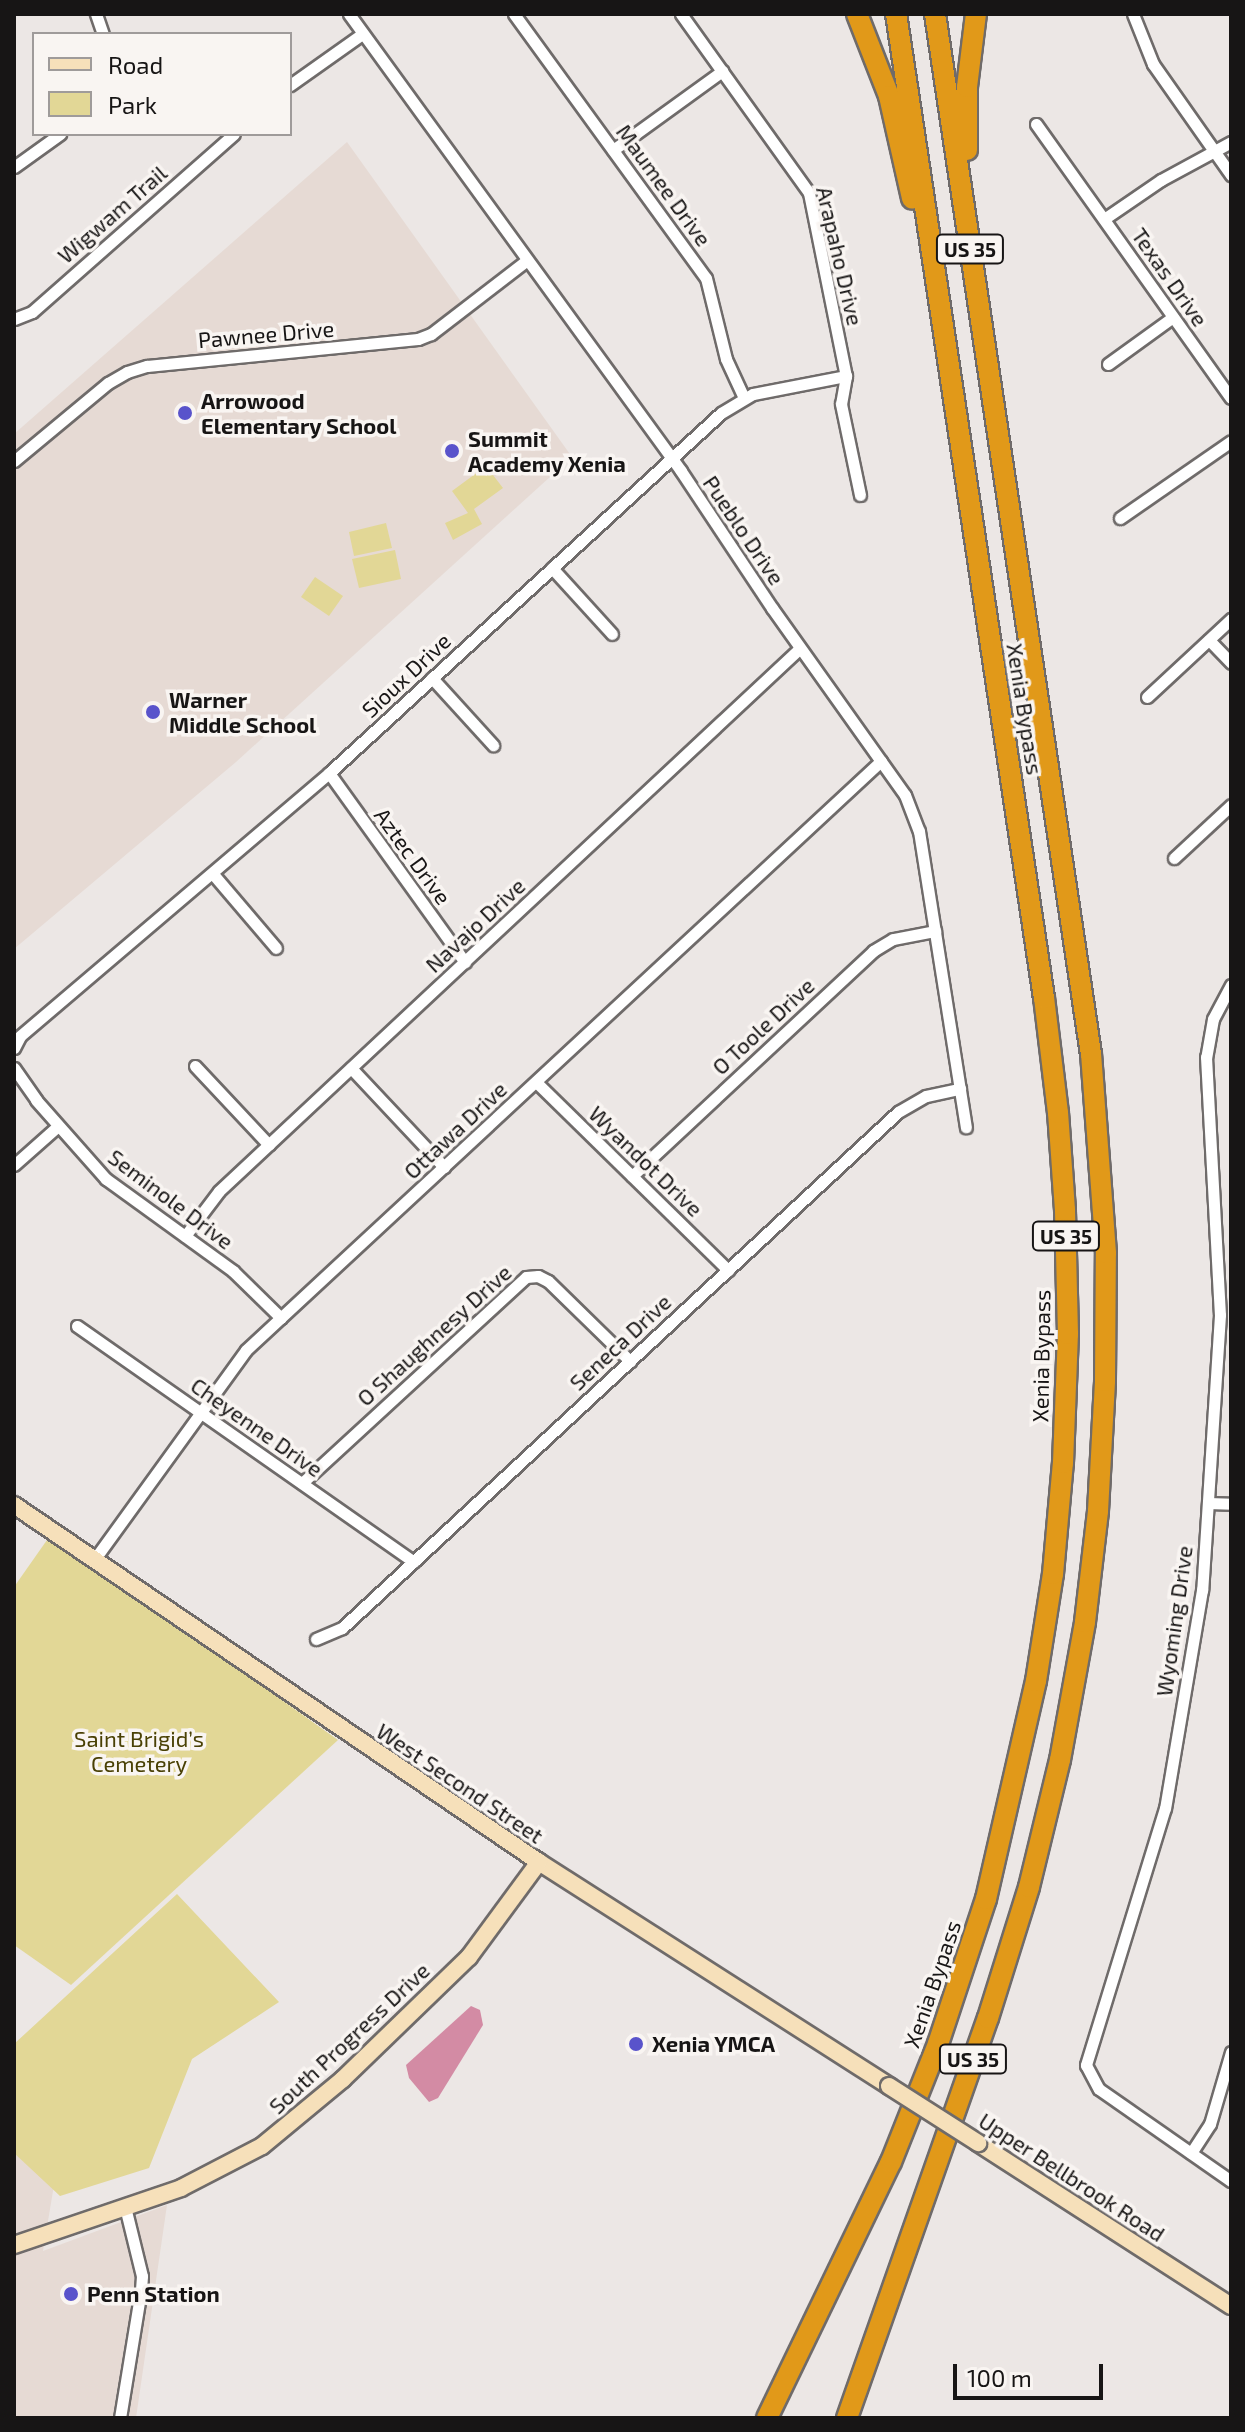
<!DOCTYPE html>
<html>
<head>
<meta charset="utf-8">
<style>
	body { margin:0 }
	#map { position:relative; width:1245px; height:2432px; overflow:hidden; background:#ece7e5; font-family:"Exo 2",sans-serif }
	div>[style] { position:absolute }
	.built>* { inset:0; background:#e6dad4 }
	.green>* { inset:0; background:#e2d796 }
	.water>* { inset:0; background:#d38ba4 }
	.roads { filter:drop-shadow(2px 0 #6f6b6a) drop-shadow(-2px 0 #6f6b6a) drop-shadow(0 2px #6f6b6a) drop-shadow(0 -2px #6f6b6a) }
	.street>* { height:11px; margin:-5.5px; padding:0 5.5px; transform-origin:5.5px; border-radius:5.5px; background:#fff }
	.secondary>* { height:16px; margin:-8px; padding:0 8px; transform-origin:8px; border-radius:8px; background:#f6e0ba }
	.highway>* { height:20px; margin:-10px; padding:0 10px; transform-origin:10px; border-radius:10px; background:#e19919 }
	.bridges { filter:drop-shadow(2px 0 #6f6b6a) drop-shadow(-2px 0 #6f6b6a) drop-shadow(0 2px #6f6b6a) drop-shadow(0 -2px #6f6b6a) }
	.secondary-bridge>* { height:16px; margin:-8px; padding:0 8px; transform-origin:8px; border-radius:8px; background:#f6e0ba }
	.dots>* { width:22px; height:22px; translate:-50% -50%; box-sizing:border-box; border:4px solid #f9f5f2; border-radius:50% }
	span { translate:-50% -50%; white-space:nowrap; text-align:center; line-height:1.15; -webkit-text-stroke:7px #f9f5f2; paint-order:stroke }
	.shield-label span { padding:2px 6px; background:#f9f5f2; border:2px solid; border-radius:6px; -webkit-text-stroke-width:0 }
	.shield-label { font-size:20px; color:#171515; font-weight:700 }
	.street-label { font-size:22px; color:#171515 }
	.poi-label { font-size:22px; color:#171515; font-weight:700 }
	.left { translate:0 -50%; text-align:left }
	.park-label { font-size:22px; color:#494004 }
	.frame { position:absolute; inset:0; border:16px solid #171515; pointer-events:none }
	.legend { position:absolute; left:32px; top:32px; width:260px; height:104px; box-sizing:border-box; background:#f9f5f2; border:2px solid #9f9b9a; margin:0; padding:10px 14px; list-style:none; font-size:24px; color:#171515 }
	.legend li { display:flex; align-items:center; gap:16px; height:40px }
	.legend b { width:40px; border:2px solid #9f9b9a }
	.scale { position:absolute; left:953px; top:2364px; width:150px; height:36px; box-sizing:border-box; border:4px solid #171515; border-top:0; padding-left:10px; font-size:24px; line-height:28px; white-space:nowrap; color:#171515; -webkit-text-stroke:6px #f9f5f2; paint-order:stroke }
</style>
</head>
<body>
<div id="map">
	<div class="built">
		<div style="clip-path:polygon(347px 142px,572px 457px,236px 762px,14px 949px,14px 434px)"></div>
		<div style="clip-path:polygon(14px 2151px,54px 2185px,43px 2251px,167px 2205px,136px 2418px,14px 2418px)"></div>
	</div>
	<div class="green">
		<div style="clip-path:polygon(486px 466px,503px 488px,474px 509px,482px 524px,453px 540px,445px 523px,468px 513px,452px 491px)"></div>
		<div style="clip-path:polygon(386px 523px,392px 548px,354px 556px,349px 532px)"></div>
		<div style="clip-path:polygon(395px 550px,401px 579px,359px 588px,352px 559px)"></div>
		<div style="clip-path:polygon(315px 577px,343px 596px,329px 616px,301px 597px)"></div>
		<div style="clip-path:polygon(47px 1540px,199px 1641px,338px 1740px,71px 1985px,14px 1945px,14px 1587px)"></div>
		<div style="clip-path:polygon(177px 1894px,279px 2002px,192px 2059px,149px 2168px,60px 2196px,14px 2153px,14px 2044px)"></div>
	</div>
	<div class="water">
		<div style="clip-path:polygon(471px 2006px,480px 2010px,483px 2025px,438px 2098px,429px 2102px,409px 2078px,406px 2065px)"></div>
	</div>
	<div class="roads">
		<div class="street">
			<div style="left:96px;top:14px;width:21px;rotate:71deg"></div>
			<div style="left:349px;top:14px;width:565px;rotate:54deg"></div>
			<div style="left:681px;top:471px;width:164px;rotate:56.4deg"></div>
			<div style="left:772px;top:608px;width:229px;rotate:54.6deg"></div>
			<div style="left:905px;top:795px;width:39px;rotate:69deg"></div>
			<div style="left:919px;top:831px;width:300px;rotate:81deg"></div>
			<div style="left:514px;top:14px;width:326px;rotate:54deg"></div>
			<div style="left:706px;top:278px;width:83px;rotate:76.1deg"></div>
			<div style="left:726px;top:359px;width:43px;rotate:65.2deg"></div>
			<div style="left:681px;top:14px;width:220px;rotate:54.4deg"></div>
			<div style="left:809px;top:193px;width:187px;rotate:78.6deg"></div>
			<div style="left:846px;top:376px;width:28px;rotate:100deg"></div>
			<div style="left:841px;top:404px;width:93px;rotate:78.2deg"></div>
			<div style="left:1133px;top:14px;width:54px;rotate:68.2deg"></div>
			<div style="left:1153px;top:64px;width:136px;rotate:54.9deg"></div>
			<div style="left:290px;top:85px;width:88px;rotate:-35.3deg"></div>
			<div style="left:1036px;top:124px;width:336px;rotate:54.6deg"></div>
			<div style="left:613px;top:150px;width:135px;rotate:-35.9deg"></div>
			<div style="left:14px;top:167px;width:57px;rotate:-35.7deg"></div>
			<div style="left:1104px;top:219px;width:69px;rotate:-34.4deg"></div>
			<div style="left:1161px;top:180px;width:80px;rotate:-28.5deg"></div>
			<div style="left:14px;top:319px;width:19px;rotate:-21deg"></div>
			<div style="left:32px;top:312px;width:269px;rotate:-41.4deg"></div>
			<div style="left:1108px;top:364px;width:80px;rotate:-35.9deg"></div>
			<div style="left:14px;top:461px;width:122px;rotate:-39.7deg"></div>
			<div style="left:108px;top:383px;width:22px;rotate:-30deg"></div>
			<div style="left:127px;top:372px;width:21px;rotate:-17deg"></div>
			<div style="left:147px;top:366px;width:272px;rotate:-5.7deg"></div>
			<div style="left:418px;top:339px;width:14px;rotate:-21deg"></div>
			<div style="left:431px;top:334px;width:121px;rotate:-37.6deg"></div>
			<div style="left:1120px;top:518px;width:135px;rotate:-34.7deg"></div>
			<div style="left:552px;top:568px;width:89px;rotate:47.7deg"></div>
			<div style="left:1209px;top:640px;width:32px;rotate:46deg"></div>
			<div style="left:432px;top:678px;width:91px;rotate:47.7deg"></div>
			<div style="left:1147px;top:697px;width:115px;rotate:-42.9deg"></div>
			<div style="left:329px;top:773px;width:233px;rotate:54.3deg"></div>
			<div style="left:1174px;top:858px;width:78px;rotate:-42.9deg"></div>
			<div style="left:213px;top:874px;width:97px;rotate:49.6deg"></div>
			<div style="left:1231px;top:985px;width:38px;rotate:118deg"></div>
			<div style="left:1213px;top:1019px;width:39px;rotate:100deg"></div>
			<div style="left:1206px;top:1057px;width:258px;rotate:86.9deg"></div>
			<div style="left:1220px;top:1315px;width:276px;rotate:93.7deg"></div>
			<div style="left:1202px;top:1590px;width:221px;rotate:99.6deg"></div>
			<div style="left:1165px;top:1808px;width:269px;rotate:107.1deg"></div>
			<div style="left:1086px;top:2065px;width:27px;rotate:62deg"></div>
			<div style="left:1099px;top:2089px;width:161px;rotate:34.9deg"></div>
			<div style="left:14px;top:1048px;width:13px;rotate:-63deg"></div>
			<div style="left:20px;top:1036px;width:406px;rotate:-40.4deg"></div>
			<div style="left:329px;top:773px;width:532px;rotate:-42.56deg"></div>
			<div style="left:721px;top:413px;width:37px;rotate:-31deg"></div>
			<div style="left:753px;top:394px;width:95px;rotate:-11deg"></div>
			<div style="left:195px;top:1066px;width:108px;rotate:46.9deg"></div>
			<div style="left:14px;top:1068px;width:39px;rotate:55deg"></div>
			<div style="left:36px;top:1100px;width:106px;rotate:48.5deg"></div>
			<div style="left:106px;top:1179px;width:157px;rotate:35.9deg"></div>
			<div style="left:233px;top:1271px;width:67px;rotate:44.4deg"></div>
			<div style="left:351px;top:1068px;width:136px;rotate:46.8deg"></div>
			<div style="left:536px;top:1082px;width:269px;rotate:44.4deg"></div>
			<div style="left:14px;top:1165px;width:59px;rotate:-41.6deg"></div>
			<div style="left:632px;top:1176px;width:330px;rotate:-43deg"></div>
			<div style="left:873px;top:951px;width:23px;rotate:-31deg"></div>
			<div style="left:893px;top:939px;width:43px;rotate:-10.8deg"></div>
			<div style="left:185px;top:1236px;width:56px;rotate:-52.9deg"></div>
			<div style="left:219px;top:1191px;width:795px;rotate:-43.06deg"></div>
			<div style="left:77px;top:1326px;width:411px;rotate:35deg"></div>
			<div style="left:302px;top:1483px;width:304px;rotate:-42.6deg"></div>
			<div style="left:526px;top:1277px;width:12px;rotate:-5deg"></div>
			<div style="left:538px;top:1276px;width:11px;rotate:27deg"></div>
			<div style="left:548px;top:1281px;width:115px;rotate:44.3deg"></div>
			<div style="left:1208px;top:1503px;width:23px;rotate:2deg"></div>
			<div style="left:94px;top:1560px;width:259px;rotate:-54.1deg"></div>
			<div style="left:246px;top:1350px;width:866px;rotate:-42.85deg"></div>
			<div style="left:316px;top:1639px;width:28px;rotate:-23deg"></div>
			<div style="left:342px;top:1628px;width:759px;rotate:-42.86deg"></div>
			<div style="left:898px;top:1112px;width:32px;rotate:-30deg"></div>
			<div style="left:926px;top:1096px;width:35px;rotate:-12deg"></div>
			<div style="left:1191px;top:2153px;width:35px;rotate:-57deg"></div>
			<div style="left:1210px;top:2124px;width:75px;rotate:-73.7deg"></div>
			<div style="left:120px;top:2418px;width:130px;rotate:-80.7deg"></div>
			<div style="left:141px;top:2290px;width:14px;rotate:-86deg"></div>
			<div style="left:142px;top:2276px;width:71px;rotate:-103.8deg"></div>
		</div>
		<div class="secondary">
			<div style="left:14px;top:1505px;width:635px;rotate:34.22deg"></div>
			<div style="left:539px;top:1862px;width:416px;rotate:32.6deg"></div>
			<div style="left:978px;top:2143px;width:301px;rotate:32.8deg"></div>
			<div style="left:14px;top:2245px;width:176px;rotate:-18.8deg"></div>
			<div style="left:181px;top:2188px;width:91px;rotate:-27.4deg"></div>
			<div style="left:262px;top:2146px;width:105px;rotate:-39.6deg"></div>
			<div style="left:343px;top:2079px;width:175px;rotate:-44.1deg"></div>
			<div style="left:469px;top:1957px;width:118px;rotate:-53.6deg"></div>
		</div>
		<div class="highway">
			<div style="left:857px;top:14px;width:88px;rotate:68.7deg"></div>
			<div style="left:889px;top:96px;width:105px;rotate:77.3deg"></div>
			<div style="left:967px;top:150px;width:63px;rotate:-90deg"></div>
			<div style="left:967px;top:87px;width:74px;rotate:-83deg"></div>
			<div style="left:767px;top:2418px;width:284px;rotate:-64.2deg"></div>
			<div style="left:891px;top:2162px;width:127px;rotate:-68.3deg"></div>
			<div style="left:938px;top:2044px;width:153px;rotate:-71.7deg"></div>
			<div style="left:986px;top:1899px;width:224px;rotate:-77.1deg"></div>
			<div style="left:1036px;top:1681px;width:108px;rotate:-81deg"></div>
			<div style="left:1053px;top:1574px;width:111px;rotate:-84.9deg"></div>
			<div style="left:1063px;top:1463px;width:129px;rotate:-87.8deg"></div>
			<div style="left:1068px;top:1334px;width:124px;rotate:-91.4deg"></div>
			<div style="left:1065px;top:1210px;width:97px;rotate:-94.1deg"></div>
			<div style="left:1058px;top:1113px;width:116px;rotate:-96.9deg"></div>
			<div style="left:1044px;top:998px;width:995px;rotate:-98.55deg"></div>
			<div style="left:847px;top:2418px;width:424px;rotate:-70.6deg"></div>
			<div style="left:988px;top:2018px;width:137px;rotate:-72.6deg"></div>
			<div style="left:1029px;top:1887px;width:131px;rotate:-76.3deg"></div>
			<div style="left:1060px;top:1760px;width:140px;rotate:-79.7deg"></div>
			<div style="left:1085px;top:1622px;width:112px;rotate:-83.3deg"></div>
			<div style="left:1098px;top:1511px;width:130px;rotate:-86.9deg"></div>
			<div style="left:1105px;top:1381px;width:128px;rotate:-89.6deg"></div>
			<div style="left:1106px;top:1253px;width:200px;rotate:-94.3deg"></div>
			<div style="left:1091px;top:1054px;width:1052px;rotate:-98.53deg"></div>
		</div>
	</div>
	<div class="bridges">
		<div class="secondary-bridge">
			<div style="left:889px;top:2086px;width:106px;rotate:32.6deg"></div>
		</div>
	</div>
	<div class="dots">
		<div style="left:185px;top:413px;background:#5953cb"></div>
		<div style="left:452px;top:451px;background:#5953cb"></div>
		<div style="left:153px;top:712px;background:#5953cb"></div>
		<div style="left:636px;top:2044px;background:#5953cb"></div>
		<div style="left:71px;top:2294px;background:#5953cb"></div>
	</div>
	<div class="shield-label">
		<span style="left:970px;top:249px">US 35</span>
		<span style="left:1066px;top:1236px">US 35</span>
		<span style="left:973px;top:2059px">US 35</span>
	</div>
	<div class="street-label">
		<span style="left:664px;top:185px;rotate:54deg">Maumee Drive</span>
		<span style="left:112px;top:214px;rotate:-41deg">Wigwam Trail</span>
		<span style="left:840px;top:256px;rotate:77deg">Arapaho Drive</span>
		<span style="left:1170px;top:277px;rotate:55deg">Texas Drive</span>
		<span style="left:266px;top:334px;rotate:-5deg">Pawnee Drive</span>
		<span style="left:744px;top:530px;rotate:56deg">Pueblo Drive</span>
		<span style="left:406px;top:675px;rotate:-43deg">Sioux Drive</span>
		<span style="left:1025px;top:709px;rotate:81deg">Xenia Bypass</span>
		<span style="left:413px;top:856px;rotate:54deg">Aztec Drive</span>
		<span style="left:475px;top:925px;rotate:-43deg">Navajo Drive</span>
		<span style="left:763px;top:1026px;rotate:-43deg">O Toole Drive</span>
		<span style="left:455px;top:1130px;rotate:-43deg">Ottawa Drive</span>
		<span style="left:646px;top:1161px;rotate:44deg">Wyandot Drive</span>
		<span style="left:171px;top:1199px;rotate:37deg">Seminole Drive</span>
		<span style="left:434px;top:1335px;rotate:-42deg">O Shaughnesy Drive</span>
		<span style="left:620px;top:1342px;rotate:-43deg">Seneca Drive</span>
		<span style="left:1041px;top:1356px;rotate:-89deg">Xenia Bypass</span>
		<span style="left:257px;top:1427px;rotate:35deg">Cheyenne Drive</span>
		<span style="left:1174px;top:1621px;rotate:-82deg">Wyoming Drive</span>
		<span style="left:460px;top:1783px;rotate:34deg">West Second Street</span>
		<span style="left:932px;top:1984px;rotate:-71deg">Xenia Bypass</span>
		<span style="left:349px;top:2038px;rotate:-43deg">South Progress Drive</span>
		<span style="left:1072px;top:2177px;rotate:33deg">Upper Bellbrook Road</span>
	</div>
	<div class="poi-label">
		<span class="left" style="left:201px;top:413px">Arrowood<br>Elementary School</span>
		<span class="left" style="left:468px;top:451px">Summit<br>Academy Xenia</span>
		<span class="left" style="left:169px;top:712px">Warner<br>Middle School</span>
		<span class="left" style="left:652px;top:2044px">Xenia YMCA</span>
		<span class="left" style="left:87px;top:2294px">Penn Station</span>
	</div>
	<div class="park-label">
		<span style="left:139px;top:1751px">Saint Brigid’s<br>Cemetery</span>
	</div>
	<div class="frame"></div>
	<ul class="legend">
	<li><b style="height:10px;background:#f6e0ba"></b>Road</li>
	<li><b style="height:22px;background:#e2d796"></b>Park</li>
	</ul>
	<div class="scale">100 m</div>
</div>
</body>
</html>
